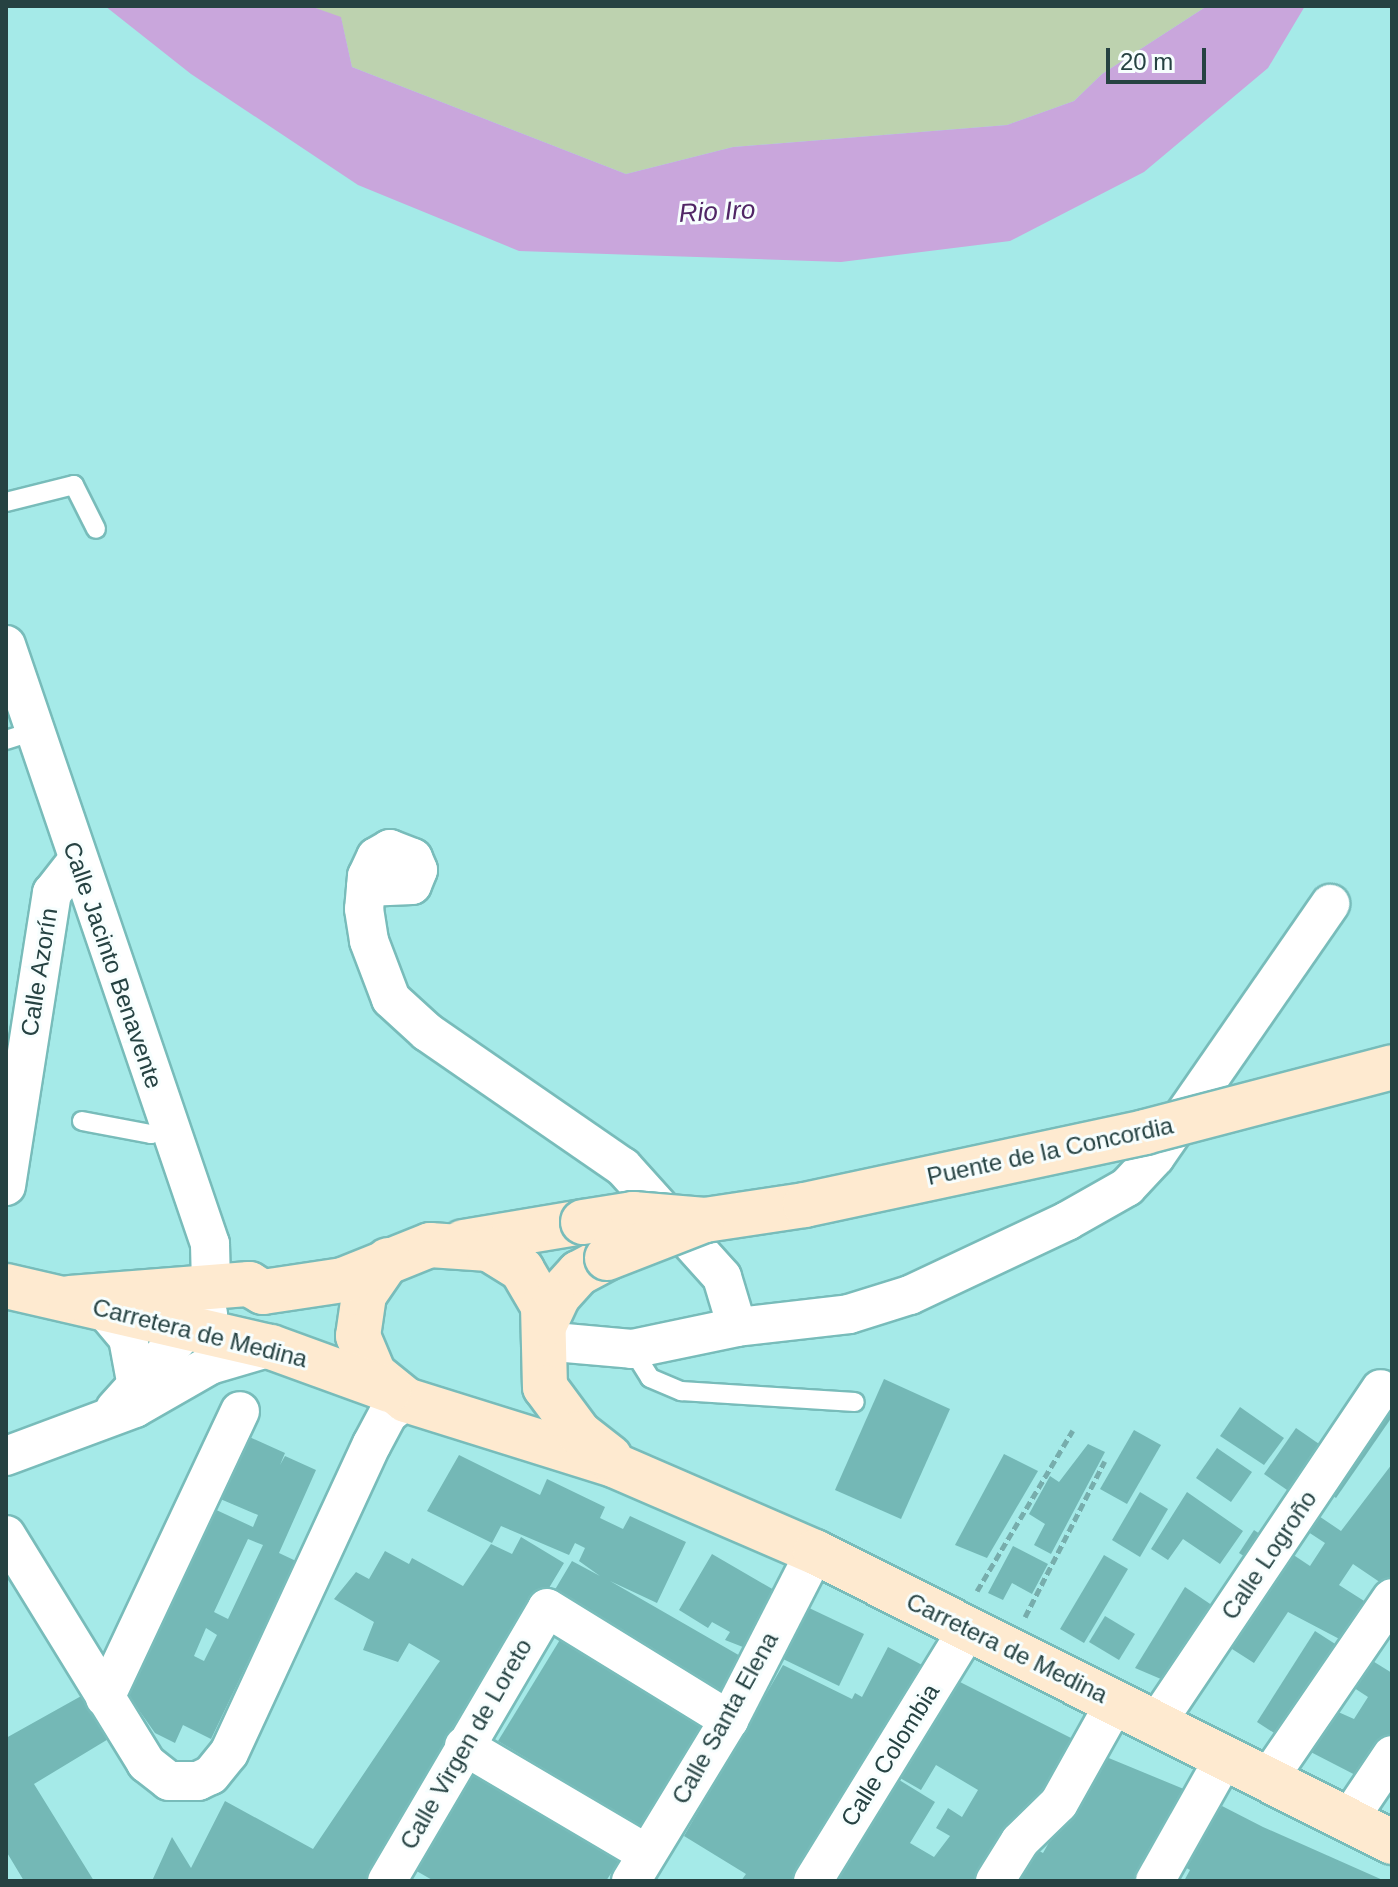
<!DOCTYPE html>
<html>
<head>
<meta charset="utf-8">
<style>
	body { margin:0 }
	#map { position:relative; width:1398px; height:1887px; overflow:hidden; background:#a5eae8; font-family:Helvetica,sans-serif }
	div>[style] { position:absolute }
	.green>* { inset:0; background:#bdd2af }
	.water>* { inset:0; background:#c9a6dc }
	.building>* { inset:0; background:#74b8b6 }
	.path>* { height:5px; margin-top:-2.5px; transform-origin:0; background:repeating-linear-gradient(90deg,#77adac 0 8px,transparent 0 12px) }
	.roads { filter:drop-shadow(2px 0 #78bcba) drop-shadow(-2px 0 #78bcba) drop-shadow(0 2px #78bcba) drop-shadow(0 -2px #78bcba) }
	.lane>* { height:18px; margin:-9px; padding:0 9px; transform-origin:9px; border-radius:9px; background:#fff }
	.street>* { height:38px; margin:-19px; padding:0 19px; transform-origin:19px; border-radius:19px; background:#fff }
	.secondary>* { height:44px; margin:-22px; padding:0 22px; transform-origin:22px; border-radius:22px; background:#feead0 }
	.bridges { filter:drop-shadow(2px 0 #78bcba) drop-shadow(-2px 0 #78bcba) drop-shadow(0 2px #78bcba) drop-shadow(0 -2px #78bcba) }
	.secondary-bridge>* { height:44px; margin:-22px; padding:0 22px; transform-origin:22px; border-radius:22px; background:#feead0 }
	span { translate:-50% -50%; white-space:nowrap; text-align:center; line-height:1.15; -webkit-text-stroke:6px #f7fefe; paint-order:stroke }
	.street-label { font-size:24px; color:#264242 }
	.water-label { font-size:26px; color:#512666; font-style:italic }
	.frame { position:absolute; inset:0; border:8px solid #264242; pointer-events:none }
	.scale { position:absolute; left:1106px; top:48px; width:100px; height:36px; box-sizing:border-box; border:4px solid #264242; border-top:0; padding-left:10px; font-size:24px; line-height:28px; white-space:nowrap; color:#264242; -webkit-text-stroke:6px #f7fefe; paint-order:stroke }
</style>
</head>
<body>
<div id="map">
	<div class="green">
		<div style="clip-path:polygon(310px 6px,1207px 6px,1102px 74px,1074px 101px,1007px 125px,733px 147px,626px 174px,352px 67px,341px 18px)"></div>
	</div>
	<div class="water">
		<div style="clip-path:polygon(105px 6px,310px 6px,341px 17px,352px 67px,626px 174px,733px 147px,1007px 125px,1074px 101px,1102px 74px,1207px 6px,1305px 6px,1268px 68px,1144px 172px,1010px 241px,841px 262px,519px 251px,358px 185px,191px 74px)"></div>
	</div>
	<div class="building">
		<div style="clip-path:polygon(884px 1379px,950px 1409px,901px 1519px,835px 1490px)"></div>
		<div style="clip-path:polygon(1392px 1400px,1392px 1417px,1336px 1498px,1320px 1487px)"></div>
		<div style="clip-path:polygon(1240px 1407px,1284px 1438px,1264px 1465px,1220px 1436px)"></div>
		<div style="clip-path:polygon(1296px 1428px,1322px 1446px,1290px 1492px,1264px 1474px)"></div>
		<div style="clip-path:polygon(1134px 1430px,1161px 1445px,1127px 1504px,1100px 1489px)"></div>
		<div style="clip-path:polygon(evenodd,245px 1435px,285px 1453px,280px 1465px,285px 1456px,316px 1470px,279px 1553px,296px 1561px,211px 1739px,183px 1725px,175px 1743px,155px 1733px,126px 1692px,212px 1508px,253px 1527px,258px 1515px,218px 1498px,245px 1435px,248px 1539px,263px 1545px,228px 1619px,214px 1612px,248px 1539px,245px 1435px,206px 1628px,217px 1635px,204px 1661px,194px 1656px,206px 1628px)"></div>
		<div style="clip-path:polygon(1088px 1444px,1105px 1452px,1051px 1554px,1034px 1545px,1045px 1524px,1029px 1514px,1050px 1476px,1059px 1482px)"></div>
		<div style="clip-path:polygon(1217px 1448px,1252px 1472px,1231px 1502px,1196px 1478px)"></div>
		<div style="clip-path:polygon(1004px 1454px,1038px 1471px,987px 1558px,955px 1545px)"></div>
		<div style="clip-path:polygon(459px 1455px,540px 1495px,547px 1479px,605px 1507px,600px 1518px,623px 1529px,630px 1516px,686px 1542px,657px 1603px,610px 1581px,742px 1657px,719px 1697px,550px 1598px,572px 1561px,600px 1576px,579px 1561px,585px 1548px,575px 1543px,569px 1555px,501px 1526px,492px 1543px,427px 1511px)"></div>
		<div style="clip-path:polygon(1392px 1464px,1392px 1580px,1387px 1587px,1353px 1564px,1339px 1585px,1372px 1606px,1347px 1643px,1288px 1612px,1254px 1663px,1218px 1640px,1280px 1546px,1310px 1566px,1325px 1543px,1296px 1524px,1307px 1508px,1341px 1531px)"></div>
		<div style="clip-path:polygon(1140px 1492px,1168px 1509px,1140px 1557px,1112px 1540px)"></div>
		<div style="clip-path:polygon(1187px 1492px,1243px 1531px,1220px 1564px,1183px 1539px,1168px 1560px,1151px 1549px)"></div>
		<div style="clip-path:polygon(1254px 1530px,1270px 1541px,1255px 1563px,1239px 1553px)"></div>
		<div style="clip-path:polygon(521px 1537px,564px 1563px,373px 1881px,152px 1881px,172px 1837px,191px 1868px,225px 1801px,313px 1849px,437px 1665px,440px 1661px,409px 1643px,398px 1662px,363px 1650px,374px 1622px,334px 1599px,356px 1572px,369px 1579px,385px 1551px,409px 1564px,412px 1558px,463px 1586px,491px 1544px,512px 1554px)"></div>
		<div style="clip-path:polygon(1013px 1546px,1048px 1564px,1032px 1594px,1012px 1583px,1003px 1600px,988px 1593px)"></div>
		<div style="clip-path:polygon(712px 1554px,781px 1594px,748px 1649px,725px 1640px,730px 1632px,712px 1622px,708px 1628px,679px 1610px)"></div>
		<div style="clip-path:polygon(1104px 1555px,1128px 1569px,1084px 1643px,1060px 1629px)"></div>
		<div style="clip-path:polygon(1185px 1587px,1225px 1614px,1175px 1685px,1135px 1668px)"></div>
		<div style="clip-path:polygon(807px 1607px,864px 1634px,839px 1686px,783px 1659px)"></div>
		<div style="clip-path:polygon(1105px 1616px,1135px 1634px,1119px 1660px,1089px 1642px)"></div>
		<div style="clip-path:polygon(1315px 1631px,1343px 1649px,1285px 1740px,1257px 1722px)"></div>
		<div style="clip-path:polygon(561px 1638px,704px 1724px,640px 1827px,498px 1741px)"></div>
		<div style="clip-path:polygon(888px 1647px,924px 1666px,798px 1881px,741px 1881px,746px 1874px,684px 1836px,783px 1665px,852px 1699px,855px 1693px,862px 1697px)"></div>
		<div style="clip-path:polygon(1363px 1655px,1392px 1673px,1392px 1742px,1367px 1781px,1301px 1747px,1327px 1707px,1354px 1719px,1368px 1697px,1345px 1682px)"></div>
		<div style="clip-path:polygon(954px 1679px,1077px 1741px,1048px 1799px,1039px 1794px,986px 1881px,834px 1881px,896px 1778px,935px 1802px,910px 1843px,934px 1857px,950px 1836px,936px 1828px,948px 1808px,962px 1817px,978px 1790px,936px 1765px,921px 1790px,900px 1778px)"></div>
		<div style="clip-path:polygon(83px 1695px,110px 1738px,34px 1784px,94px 1881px,24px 1881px,6px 1851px,6px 1738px)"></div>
		<div style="clip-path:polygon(1099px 1754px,1191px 1792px,1144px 1881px,1010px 1881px,1030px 1846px,1043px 1853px)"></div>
		<div style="clip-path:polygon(477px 1766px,623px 1855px,606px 1881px,434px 1881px,413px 1869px)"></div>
		<div style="clip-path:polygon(1222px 1806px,1263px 1827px,1385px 1881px,1184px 1881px,1190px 1870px,1183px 1866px)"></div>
	</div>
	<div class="path">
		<div style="left:977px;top:1591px;width:187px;rotate:-59.2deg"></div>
		<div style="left:1025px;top:1617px;width:175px;rotate:-62.9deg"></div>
	</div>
	<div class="roads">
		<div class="lane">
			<div style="left:6px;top:502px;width:70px;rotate:-14deg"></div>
			<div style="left:74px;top:485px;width:49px;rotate:63.4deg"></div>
			<div style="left:6px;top:740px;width:28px;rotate:-18deg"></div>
			<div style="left:82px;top:1121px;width:70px;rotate:10.7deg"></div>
			<div style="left:151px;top:1134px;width:20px;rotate:-18deg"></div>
			<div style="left:632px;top:1349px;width:34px;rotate:58deg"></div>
			<div style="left:650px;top:1378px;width:34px;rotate:23deg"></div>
			<div style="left:681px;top:1391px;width:174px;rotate:3.6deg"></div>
		</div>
		<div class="street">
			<div style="left:6px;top:645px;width:633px;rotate:71.19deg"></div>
			<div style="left:210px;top:1244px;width:41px;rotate:88.6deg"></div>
			<div style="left:366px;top:887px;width:46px;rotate:-2.5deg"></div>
			<div style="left:412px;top:885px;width:16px;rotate:-68deg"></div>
			<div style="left:418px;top:870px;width:13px;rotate:-113deg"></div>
			<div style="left:413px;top:858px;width:25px;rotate:-159deg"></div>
			<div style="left:390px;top:849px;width:16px;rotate:150deg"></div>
			<div style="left:376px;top:857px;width:21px;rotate:115deg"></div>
			<div style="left:367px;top:876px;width:33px;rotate:95deg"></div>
			<div style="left:364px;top:909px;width:32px;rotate:81deg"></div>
			<div style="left:369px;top:941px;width:62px;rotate:69.2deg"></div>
			<div style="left:391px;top:999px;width:49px;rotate:42.5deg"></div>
			<div style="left:427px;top:1032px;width:238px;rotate:34.6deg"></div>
			<div style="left:623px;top:1167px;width:148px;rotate:48deg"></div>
			<div style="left:722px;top:1277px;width:52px;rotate:73.3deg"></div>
			<div style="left:6px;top:1186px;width:297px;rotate:-81.1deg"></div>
			<div style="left:52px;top:893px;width:41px;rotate:-52deg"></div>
			<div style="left:108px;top:1314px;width:31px;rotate:50deg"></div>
			<div style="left:128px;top:1338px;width:44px;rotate:79.5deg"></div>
			<div style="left:543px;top:1341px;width:89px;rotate:5.1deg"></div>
			<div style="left:632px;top:1349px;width:107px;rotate:-11.8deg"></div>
			<div style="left:737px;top:1327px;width:113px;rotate:-6.6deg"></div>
			<div style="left:849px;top:1314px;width:64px;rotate:-17.3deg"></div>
			<div style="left:910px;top:1295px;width:174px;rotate:-25.2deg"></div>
			<div style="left:1067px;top:1221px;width:69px;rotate:-29.5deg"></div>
			<div style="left:1127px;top:1187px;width:41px;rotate:-47deg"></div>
			<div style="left:1155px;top:1157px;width:308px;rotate:-55.3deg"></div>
			<div style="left:115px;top:1409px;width:108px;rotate:-48deg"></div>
			<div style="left:187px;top:1329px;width:26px;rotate:-36deg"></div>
			<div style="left:6px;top:1456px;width:138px;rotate:-20.4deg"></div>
			<div style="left:135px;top:1408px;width:86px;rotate:-29.8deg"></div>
			<div style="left:210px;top:1365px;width:64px;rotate:-16.4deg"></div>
			<div style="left:6px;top:1535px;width:268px;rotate:58.4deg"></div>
			<div style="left:146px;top:1763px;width:29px;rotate:38deg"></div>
			<div style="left:169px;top:1781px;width:29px"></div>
			<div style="left:198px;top:1781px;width:14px;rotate:-25deg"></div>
			<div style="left:211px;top:1775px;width:28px;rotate:-51deg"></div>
			<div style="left:229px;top:1753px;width:340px;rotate:-65.2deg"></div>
			<div style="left:372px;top:1444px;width:34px;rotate:-62deg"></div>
			<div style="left:388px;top:1414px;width:23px;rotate:-38deg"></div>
			<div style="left:105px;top:1698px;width:317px;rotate:-64.8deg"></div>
			<div style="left:1157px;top:1722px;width:401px;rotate:-56.1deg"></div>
			<div style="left:464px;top:1746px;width:212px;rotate:30.5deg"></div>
			<div style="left:1268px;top:1779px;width:219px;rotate:-55.6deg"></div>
			<div style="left:1349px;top:1819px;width:77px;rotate:-56.1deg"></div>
			<div style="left:387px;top:1881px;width:316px;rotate:-59.6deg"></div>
			<div style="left:547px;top:1608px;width:214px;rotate:31.6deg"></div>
			<div style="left:631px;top:1881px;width:188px;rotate:-58.7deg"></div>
			<div style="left:729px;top:1720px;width:189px;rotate:-62.9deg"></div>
			<div style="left:813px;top:1881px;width:296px;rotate:-58.4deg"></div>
			<div style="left:995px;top:1881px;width:47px;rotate:-58deg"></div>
			<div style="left:1020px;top:1841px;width:54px;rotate:-44.3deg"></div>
			<div style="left:1059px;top:1803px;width:117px;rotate:-60.8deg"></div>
			<div style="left:1155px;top:1881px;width:142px;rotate:-60.6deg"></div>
		</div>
		<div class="secondary">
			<div style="left:463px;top:1242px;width:122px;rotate:-9.5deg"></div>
			<div style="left:388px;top:1260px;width:42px;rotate:124.4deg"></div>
			<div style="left:364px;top:1295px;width:41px;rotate:98.3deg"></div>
			<div style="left:358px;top:1336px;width:41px;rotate:67.2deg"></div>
			<div style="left:374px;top:1374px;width:41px;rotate:39.1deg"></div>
			<div style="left:406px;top:1400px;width:220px;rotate:17.4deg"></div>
			<div style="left:616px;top:1466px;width:217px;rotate:23.4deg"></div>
			<div style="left:815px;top:1552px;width:646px;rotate:26.68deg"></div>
			<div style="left:6px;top:1286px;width:272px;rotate:13deg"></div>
			<div style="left:271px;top:1347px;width:126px;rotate:20deg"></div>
			<div style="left:70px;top:1298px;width:180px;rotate:-4.5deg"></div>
			<div style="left:249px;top:1284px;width:16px;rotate:30deg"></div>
			<div style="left:263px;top:1292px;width:81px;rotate:-8.5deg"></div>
			<div style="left:343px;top:1280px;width:94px;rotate:-21.9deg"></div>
			<div style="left:430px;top:1245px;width:59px;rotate:3.9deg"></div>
			<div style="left:489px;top:1249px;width:39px;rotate:32deg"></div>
			<div style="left:522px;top:1270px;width:42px;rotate:59.7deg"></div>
			<div style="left:543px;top:1306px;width:81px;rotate:88.6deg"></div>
			<div style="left:545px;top:1387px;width:57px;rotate:53.5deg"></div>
			<div style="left:579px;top:1433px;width:39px;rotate:38deg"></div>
			<div style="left:545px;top:1324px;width:31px;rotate:-65deg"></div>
			<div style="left:558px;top:1296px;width:31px;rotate:-48deg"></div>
			<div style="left:579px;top:1273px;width:32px;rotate:-28deg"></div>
		</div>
	</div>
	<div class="bridges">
		<div class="secondary-bridge">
			<div style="left:583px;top:1222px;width:51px;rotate:-9.1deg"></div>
			<div style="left:633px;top:1214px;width:72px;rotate:4.8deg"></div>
			<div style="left:705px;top:1220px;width:101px;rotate:-8.5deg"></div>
			<div style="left:805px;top:1205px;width:348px;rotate:-12.1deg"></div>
			<div style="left:1145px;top:1132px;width:255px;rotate:-14.7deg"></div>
			<div style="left:607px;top:1258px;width:102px;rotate:-21.3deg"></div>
		</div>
	</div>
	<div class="street-label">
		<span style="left:113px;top:965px;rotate:71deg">Calle Jacinto Benavente</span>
		<span style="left:39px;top:972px;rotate:-81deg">Calle Azorín</span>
		<span style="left:1050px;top:1151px;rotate:-12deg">Puente de la Concordia</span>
		<span style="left:200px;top:1333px;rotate:14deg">Carretera de Medina</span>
		<span style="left:1269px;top:1555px;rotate:-56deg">Calle Logroño</span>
		<span style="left:1007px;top:1648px;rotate:26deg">Carretera de Medina</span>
		<span style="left:725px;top:1718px;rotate:-61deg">Calle Santa Elena</span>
		<span style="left:466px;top:1744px;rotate:-60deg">Calle Virgen de Loreto</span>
		<span style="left:890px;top:1755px;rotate:-58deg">Calle Colombia</span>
	</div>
	<div class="water-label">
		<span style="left:717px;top:212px;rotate:-3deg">Rio Iro</span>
	</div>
	<div class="frame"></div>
	<div class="scale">20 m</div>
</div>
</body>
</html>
